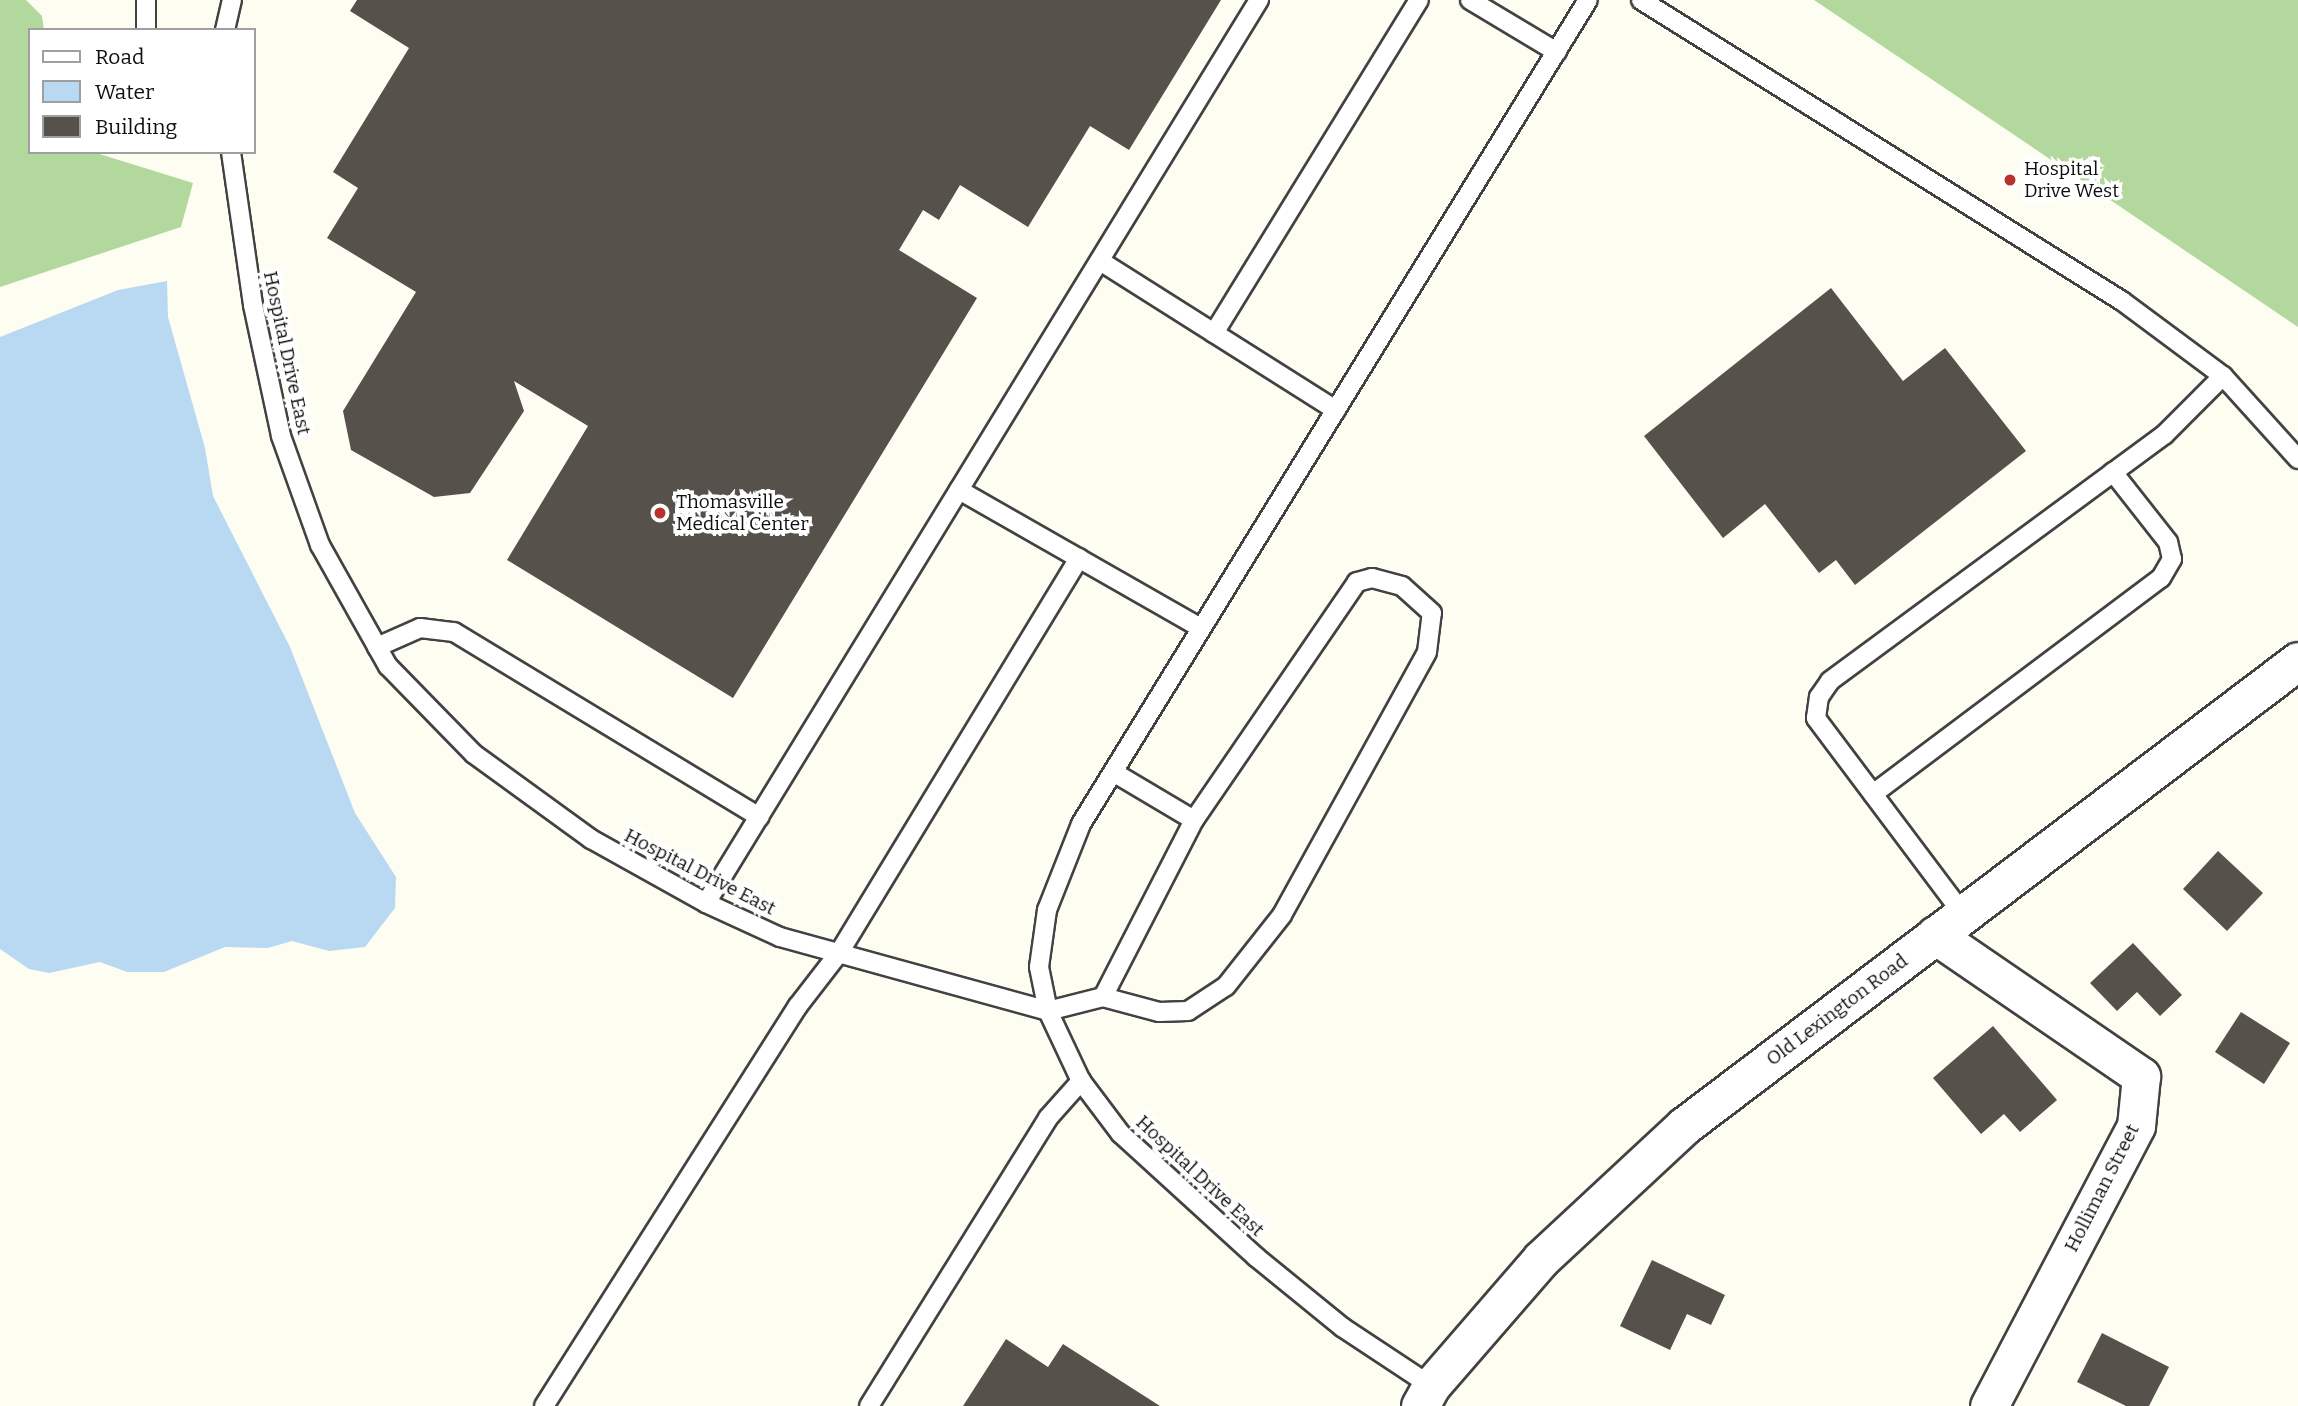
<!DOCTYPE html>
<html>
<head>
<meta charset="utf-8">
<style>
	body { margin:0 }
	#map { position:relative; width:2298px; height:1406px; overflow:hidden; background:#fefdf2; font-family:Bitter,serif }
	div>[style] { position:absolute }
	.forest>* { inset:0; background:#b3d89d }
	.water>* { inset:0; background:#b9d9f3 }
	.building>* { inset:0; background:#57514c }
	.roads { filter:drop-shadow(2px 0 #424242) drop-shadow(-2px 0 #424242) drop-shadow(0 2px #424242) drop-shadow(0 -2px #424242) }
	.service>* { height:18px; margin:-9px; padding:0 9px; transform-origin:9px; border-radius:9px; background:#fff }
	.minor>* { height:37px; margin:-18.5px; padding:0 18.5px; transform-origin:18.5px; border-radius:18.5px; background:#fff }
	.dots>* { width:19px; height:19px; translate:-50% -50%; box-sizing:border-box; border:4px solid #fff; border-radius:50% }
	span { translate:-50% -50%; white-space:nowrap; text-align:center; line-height:1.15; -webkit-text-stroke:7px #fff; paint-order:stroke }
	.poi-label { font-size:19px; color:#0f0f0f }
	.left { translate:0 -50%; text-align:left }
	.street-label { font-size:19px; color:#0f0f0f }
	.legend { position:absolute; left:28px; top:28px; width:228px; height:126px; box-sizing:border-box; background:#fff; border:2px solid #9f9f9f; margin:0; padding:9px 12px; list-style:none; font-size:21px; color:#0f0f0f }
	.legend li { display:flex; align-items:center; gap:14px; height:35px }
	.legend b { width:35px; border:2px solid #9f9f9f }
</style>
</head>
<body>
<div id="map">
	<div class="forest">
		<div style="clip-path:polygon(0 0,26px 0,42px 16px,44px 30px,30px 30px,30px 152px,93px 152px,193px 183px,181px 227px,0 287px)"></div>
		<div style="clip-path:polygon(1814px 0,2298px 0,2298px 327px,1998px 124px)"></div>
	</div>
	<div class="water">
		<div style="clip-path:polygon(167px 281px,168px 317px,205px 448px,213px 496px,290px 647px,355px 813px,396px 877px,395px 908px,365px 947px,329px 951px,292px 941px,268px 948px,225px 947px,164px 972px,127px 972px,100px 962px,49px 973px,29px 969px,0 949px,0 337px,118px 290px)"></div>
	</div>
	<div class="building">
		<div style="clip-path:polygon(357px 0,1221px 0,1129px 150px,1090px 126px,1028px 227px,960px 185px,939px 220px,923px 210px,899px 250px,977px 298px,733px 698px,507px 560px,588px 426px,514px 381px,524px 411px,470px 493px,434px 497px,351px 450px,343px 411px,416px 292px,327px 238px,358px 188px,333px 172px,409px 48px,350px 11px)"></div>
		<div style="clip-path:polygon(1831px 288px,1903px 381px,1945px 348px,2026px 451px,1855px 585px,1836px 560px,1819px 573px,1765px 504px,1723px 538px,1644px 436px)"></div>
		<div style="clip-path:polygon(2218px 851px,2263px 893px,2227px 931px,2183px 889px)"></div>
		<div style="clip-path:polygon(2133px 943px,2182px 995px,2160px 1016px,2137px 992px,2117px 1011px,2090px 983px)"></div>
		<div style="clip-path:polygon(2241px 1012px,2290px 1043px,2264px 1084px,2215px 1052px)"></div>
		<div style="clip-path:polygon(1993px 1026px,2057px 1100px,2020px 1132px,2004px 1114px,1981px 1134px,1933px 1078px)"></div>
		<div style="clip-path:polygon(1652px 1260px,1725px 1295px,1711px 1325px,1687px 1314px,1670px 1350px,1620px 1326px)"></div>
		<div style="clip-path:polygon(2102px 1333px,2169px 1367px,2149px 1406px,2126px 1406px,2077px 1382px)"></div>
		<div style="clip-path:polygon(1006px 1339px,1048px 1367px,1063px 1344px,1160px 1406px,963px 1406px)"></div>
	</div>
	<div class="roads">
		<div class="service">
			<div style="left:146px;top:0;width:30px;rotate:90deg"></div>
			<div style="left:1470px;top:0;width:101px;rotate:30.9deg"></div>
			<div style="left:1641px;top:0;width:567px;rotate:32.04deg"></div>
			<div style="left:2122px;top:301px;width:126px;rotate:36.6deg"></div>
			<div style="left:2223px;top:376px;width:112px;rotate:47.9deg"></div>
			<div style="left:225px;top:30px;width:31px;rotate:-77deg"></div>
			<div style="left:231px;top:152px;width:155px;rotate:81.8deg"></div>
			<div style="left:253px;top:305px;width:134px;rotate:77.9deg"></div>
			<div style="left:281px;top:436px;width:116px;rotate:70.3deg"></div>
			<div style="left:320px;top:545px;width:139px;rotate:60.7deg"></div>
			<div style="left:388px;top:666px;width:123px;rotate:45.7deg"></div>
			<div style="left:474px;top:754px;width:145px;rotate:36deg"></div>
			<div style="left:591px;top:839px;width:132px;rotate:29.1deg"></div>
			<div style="left:706px;top:903px;width:81px;rotate:24.7deg"></div>
			<div style="left:780px;top:937px;width:278px;rotate:15.4deg"></div>
			<div style="left:1048px;top:1011px;width:77px;rotate:64.8deg"></div>
			<div style="left:1081px;top:1081px;width:66px;rotate:53deg"></div>
			<div style="left:1121px;top:1134px;width:183px;rotate:42.3deg"></div>
			<div style="left:1256px;top:1257px;width:111px;rotate:39.1deg"></div>
			<div style="left:1342px;top:1327px;width:107px;rotate:33.5deg"></div>
			<div style="left:1100px;top:261px;width:279px;rotate:32.3deg"></div>
			<div style="left:1214px;top:333px;width:391px;rotate:-58.4deg"></div>
			<div style="left:959px;top:490px;width:276px;rotate:29.7deg"></div>
			<div style="left:377px;top:647px;width:47px;rotate:-23.8deg"></div>
			<div style="left:420px;top:628px;width:34px;rotate:7deg"></div>
			<div style="left:454px;top:632px;width:357px;rotate:31.2deg"></div>
			<div style="left:1113px;top:772px;width:94px;rotate:30.7deg"></div>
			<div style="left:1873px;top:794px;width:360px;rotate:-36.9deg"></div>
			<div style="left:2161px;top:578px;width:22px;rotate:-60deg"></div>
			<div style="left:2172px;top:559px;width:17px;rotate:-103deg"></div>
			<div style="left:2168px;top:542px;width:89px;rotate:-128.2deg"></div>
			<div style="left:706px;top:903px;width:1059px;rotate:-58.52deg"></div>
			<div style="left:1963px;top:914px;width:245px;rotate:-126.9deg"></div>
			<div style="left:1816px;top:718px;width:21px;rotate:-82deg"></div>
			<div style="left:1819px;top:697px;width:19px;rotate:-55deg"></div>
			<div style="left:1830px;top:681px;width:415px;rotate:-36.4deg"></div>
			<div style="left:2164px;top:435px;width:83px;rotate:-45deg"></div>
			<div style="left:1103px;top:997px;width:58px;rotate:15deg"></div>
			<div style="left:1159px;top:1012px;width:29px;rotate:-2deg"></div>
			<div style="left:1188px;top:1011px;width:45px;rotate:-33.3deg"></div>
			<div style="left:1226px;top:986px;width:90px;rotate:-51.7deg"></div>
			<div style="left:1282px;top:915px;width:300px;rotate:-61.1deg"></div>
			<div style="left:1427px;top:652px;width:39px;rotate:-83deg"></div>
			<div style="left:1432px;top:613px;width:40px;rotate:-138deg"></div>
			<div style="left:1402px;top:586px;width:31px;rotate:-165deg"></div>
			<div style="left:1372px;top:578px;width:16px;rotate:165deg"></div>
			<div style="left:1357px;top:582px;width:288px;rotate:124.4deg"></div>
			<div style="left:1194px;top:820px;width:199px;rotate:117.2deg"></div>
			<div style="left:1103px;top:997px;width:57px;rotate:165.7deg"></div>
			<div style="left:1048px;top:1011px;width:45px;rotate:-101.6deg"></div>
			<div style="left:1039px;top:967px;width:58px;rotate:-82deg"></div>
			<div style="left:1047px;top:910px;width:92px;rotate:-68.4deg"></div>
			<div style="left:1081px;top:824px;width:967px;rotate:-58.4deg"></div>
			<div style="left:544px;top:1406px;width:474px;rotate:-57.6deg"></div>
			<div style="left:798px;top:1006px;width:67px;rotate:-52.3deg"></div>
			<div style="left:839px;top:953px;width:462px;rotate:-58.7deg"></div>
			<div style="left:869px;top:1406px;width:339px;rotate:-58.1deg"></div>
			<div style="left:1048px;top:1118px;width:50px;rotate:-48.3deg"></div>
		</div>
		<div class="minor">
			<div style="left:1935px;top:935px;width:250px;rotate:34.4deg"></div>
			<div style="left:2141px;top:1076px;width:50px;rotate:95.7deg"></div>
			<div style="left:2136px;top:1126px;width:316px;rotate:117.7deg"></div>
			<div style="left:1420px;top:1406px;width:23px;rotate:-61deg"></div>
			<div style="left:1431px;top:1386px;width:168px;rotate:-49.1deg"></div>
			<div style="left:1541px;top:1259px;width:195px;rotate:-42.9deg"></div>
			<div style="left:1684px;top:1126px;width:770px;rotate:-37.14deg"></div>
		</div>
	</div>
	<div class="dots">
		<div style="left:2010px;top:180px;background:#b9312d"></div>
		<div style="left:660px;top:513px;background:#b9312d"></div>
	</div>
	<div class="poi-label">
		<span class="left" style="left:2024px;top:180px">Hospital<br>Drive West</span>
		<span class="left" style="left:676px;top:513px">Thomasville<br>Medical Center</span>
	</div>
	<div class="street-label">
		<span style="left:287px;top:353px;rotate:78deg">Hospital Drive East</span>
		<span style="left:700px;top:872px;rotate:27deg">Hospital Drive East</span>
		<span style="left:1837px;top:1010px;rotate:-37deg">Old Lexington Road</span>
		<span style="left:1200px;top:1176px;rotate:43deg">Hospital Drive East</span>
		<span style="left:2102px;top:1188px;rotate:-63deg">Holliman Street</span>
	</div>
	<ul class="legend">
	<li><b style="height:9px;background:#fff"></b>Road</li>
	<li><b style="height:19px;background:#b9d9f3"></b>Water</li>
	<li><b style="height:19px;background:#57514c"></b>Building</li>
	</ul>
</div>
</body>
</html>
